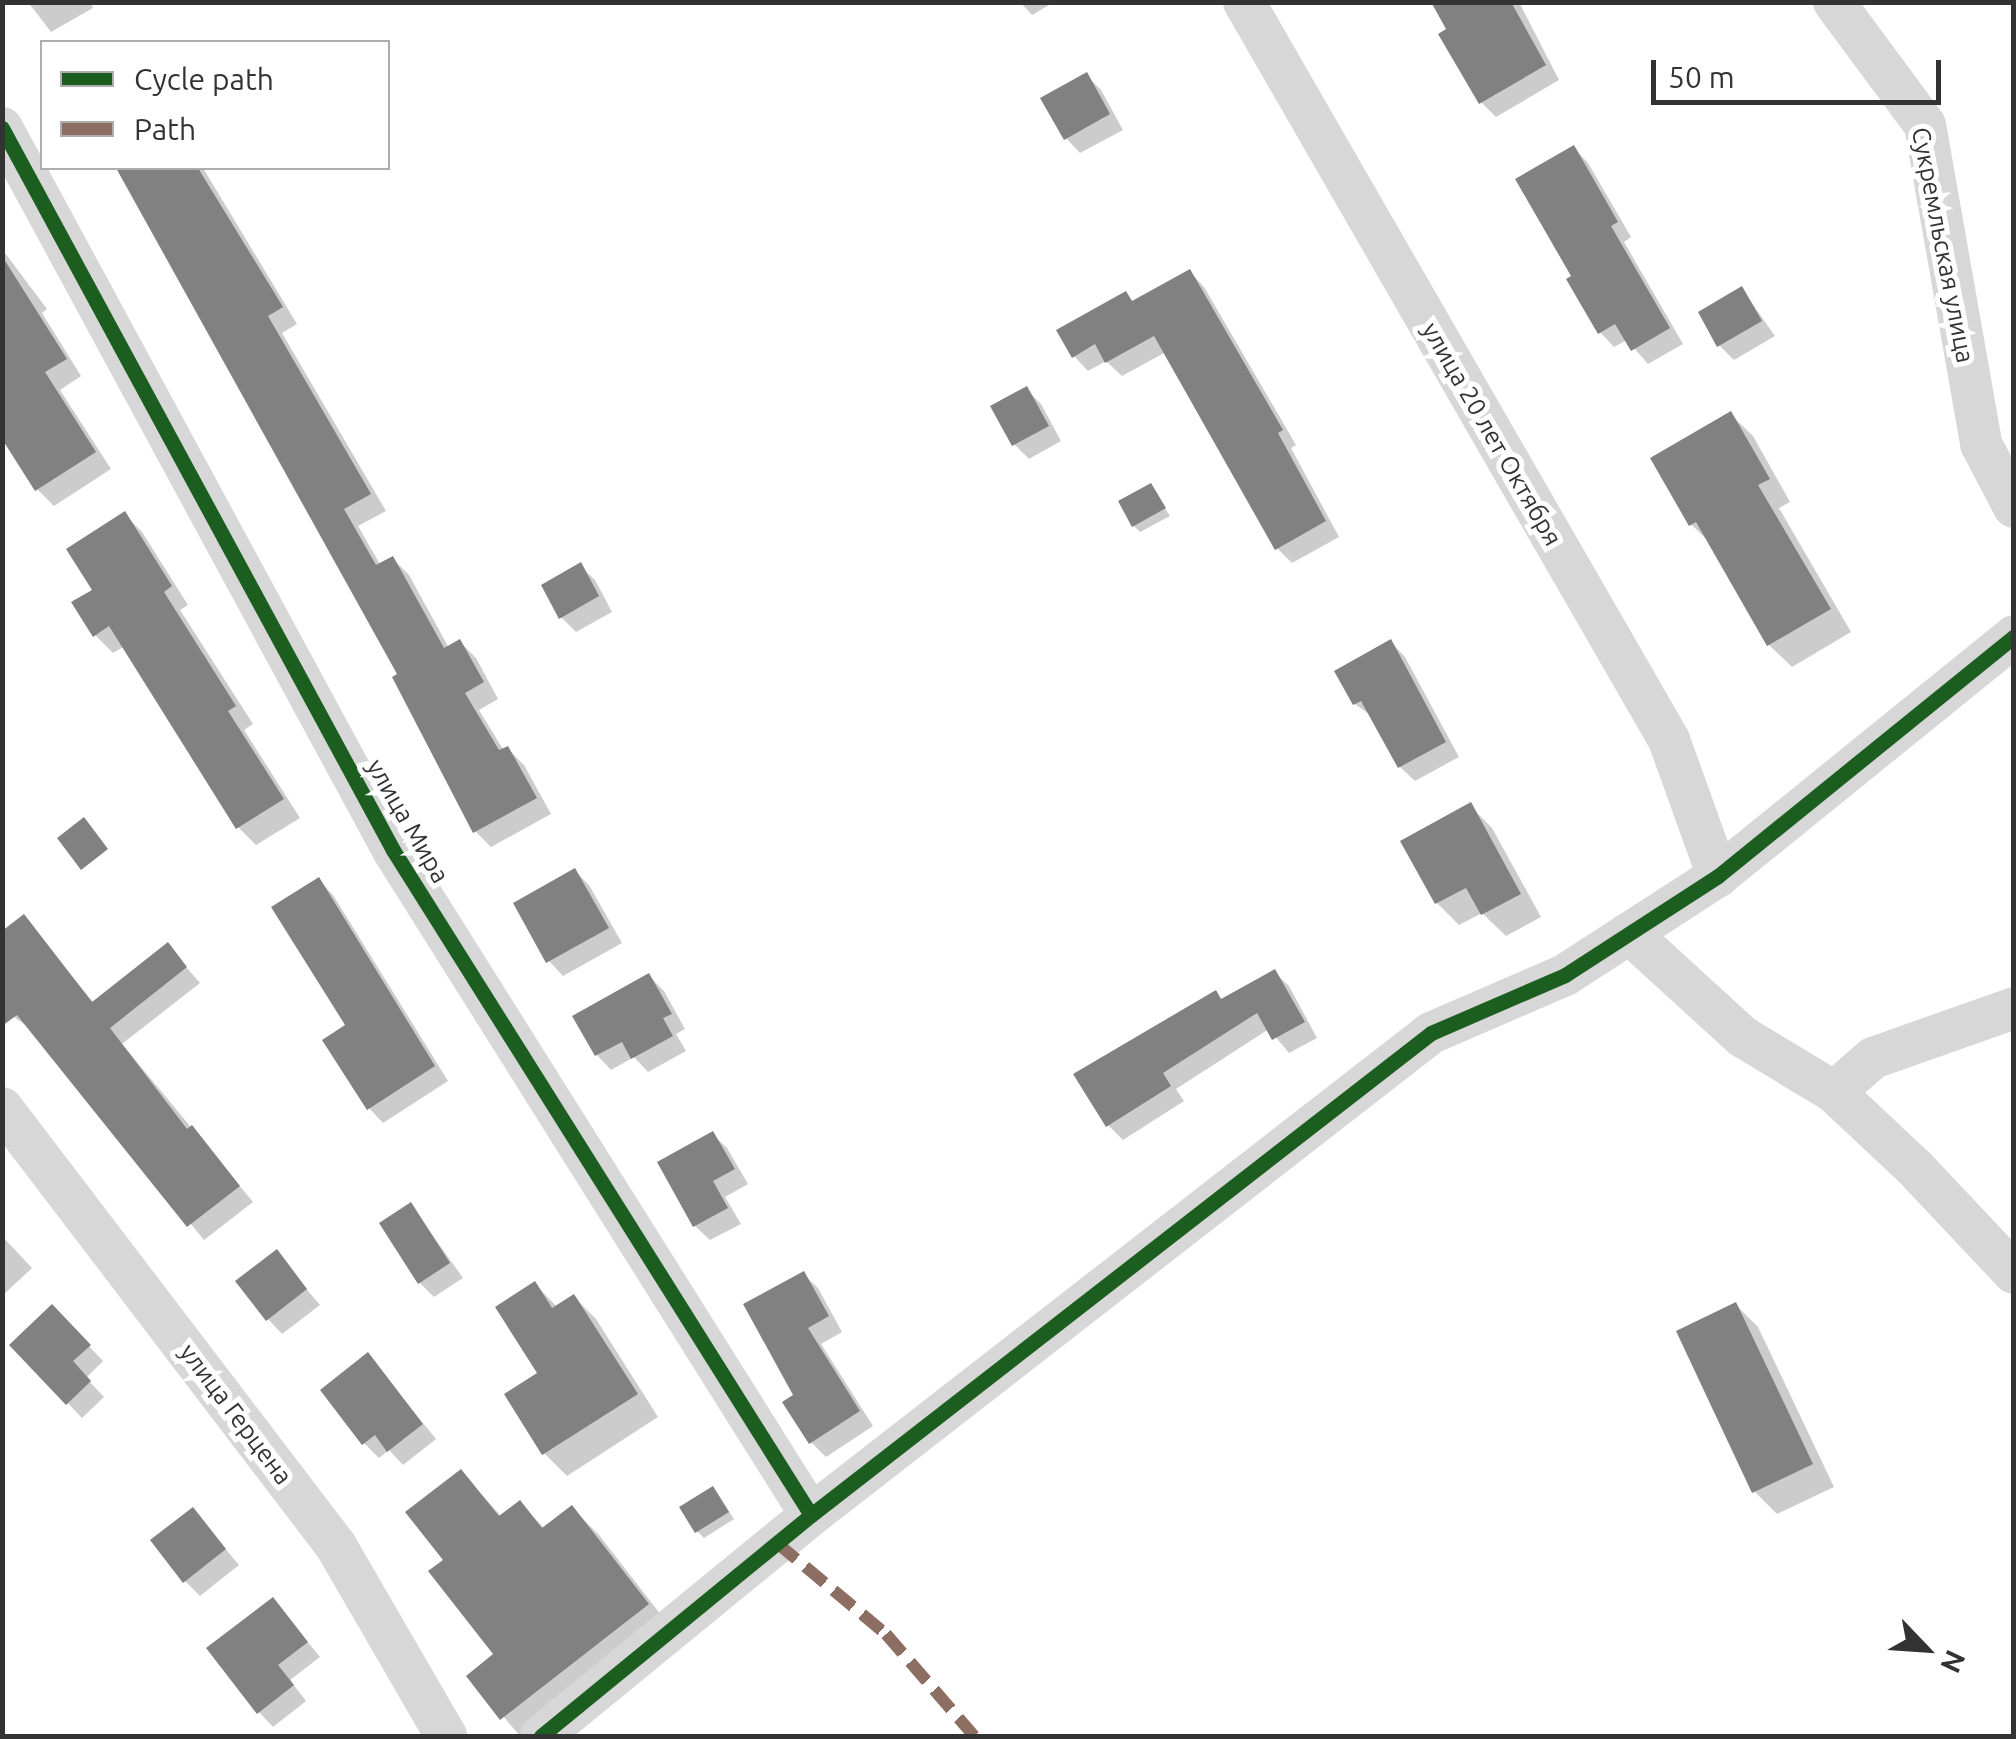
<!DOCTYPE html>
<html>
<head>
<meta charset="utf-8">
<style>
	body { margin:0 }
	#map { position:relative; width:2016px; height:1739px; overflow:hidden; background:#fff; font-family:Ubuntu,sans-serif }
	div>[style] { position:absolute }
	.shadow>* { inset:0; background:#0003 }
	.building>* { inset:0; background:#818181 }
	.street>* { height:42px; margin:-21px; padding:0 21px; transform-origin:21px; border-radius:21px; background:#d7d7d7 }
	.quiet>* { height:12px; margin-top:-6px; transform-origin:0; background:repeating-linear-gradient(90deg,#8d6e63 0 25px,transparent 0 37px) }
	.cycleway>* { height:15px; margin:-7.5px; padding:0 7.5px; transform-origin:7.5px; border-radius:7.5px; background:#1b5e20 }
	span { translate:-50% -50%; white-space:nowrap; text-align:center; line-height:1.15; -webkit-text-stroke:10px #fff; paint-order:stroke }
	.street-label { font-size:25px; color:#333 }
	.frame { position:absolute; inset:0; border:5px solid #333; pointer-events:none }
	.legend { position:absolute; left:40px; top:40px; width:350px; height:130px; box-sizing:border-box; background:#fff; border:2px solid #adadad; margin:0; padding:12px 18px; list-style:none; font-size:30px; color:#333 }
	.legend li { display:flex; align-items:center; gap:20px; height:50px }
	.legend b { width:50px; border:2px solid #adadad }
	.north { position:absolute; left:1876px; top:1599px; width:100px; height:100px; -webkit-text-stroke:8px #fff; paint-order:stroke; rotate:115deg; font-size:28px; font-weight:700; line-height:40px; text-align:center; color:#333 }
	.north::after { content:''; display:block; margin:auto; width:35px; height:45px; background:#333; clip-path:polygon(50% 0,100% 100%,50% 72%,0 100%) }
	.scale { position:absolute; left:1651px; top:60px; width:290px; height:45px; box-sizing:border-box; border:5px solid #333; border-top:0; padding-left:12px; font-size:30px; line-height:35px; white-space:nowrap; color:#333; -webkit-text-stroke:8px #fff; paint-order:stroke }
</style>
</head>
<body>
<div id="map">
	<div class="shadow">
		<div style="clip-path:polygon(28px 2px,90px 2px,93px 8px,51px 32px)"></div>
		<div style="clip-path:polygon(1020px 2px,1054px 2px,1032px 15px)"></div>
		<div style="clip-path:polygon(1434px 2px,1519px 2px,1559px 80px,1496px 117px,1481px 102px)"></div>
		<div style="clip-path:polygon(1086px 75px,1101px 90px,1123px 130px,1080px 153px,1066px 138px)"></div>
		<div style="clip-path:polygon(1574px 148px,1588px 163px,1631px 237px,1624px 242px,1683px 344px,1648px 364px,1627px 340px,1614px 347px,1600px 332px,1575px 277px)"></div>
		<div style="clip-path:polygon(119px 168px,203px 168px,297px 324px,282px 333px,386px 511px,358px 526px,381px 566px,393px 559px,409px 575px,449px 648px,460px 642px,476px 658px,498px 699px,479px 710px,504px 751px,508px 749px,524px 765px,551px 814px,491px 847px,475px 831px,401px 675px)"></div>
		<div style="clip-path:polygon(2px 249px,47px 309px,42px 313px,81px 376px,60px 390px,111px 469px,54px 506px,37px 489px,2px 431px)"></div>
		<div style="clip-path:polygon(1190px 272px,1204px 287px,1296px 445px,1291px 448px,1339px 537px,1292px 563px,1277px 548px,1166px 352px,1122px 376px,1106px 361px,1088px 371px,1074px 356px,1126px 295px,1134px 303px)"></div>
		<div style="clip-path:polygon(1742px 289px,1775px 336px,1734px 360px,1719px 345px)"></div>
		<div style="clip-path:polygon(1026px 389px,1041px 404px,1061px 441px,1029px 459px,1014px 444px)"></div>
		<div style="clip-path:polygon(1730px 414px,1753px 436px,1790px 502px,1779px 508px,1851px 632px,1792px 667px,1769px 645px,1714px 547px,1691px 524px)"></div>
		<div style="clip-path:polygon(1151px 486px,1170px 516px,1140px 532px,1134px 526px)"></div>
		<div style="clip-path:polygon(124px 514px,142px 532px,188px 605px,180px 610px,253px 724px,244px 730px,300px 818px,256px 845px,238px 827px,125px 646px,113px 653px,95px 635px,95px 590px)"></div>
		<div style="clip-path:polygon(580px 566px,595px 580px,612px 612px,576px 632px,561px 617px)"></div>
		<div style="clip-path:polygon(1391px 642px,1405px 657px,1459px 757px,1415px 781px,1400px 767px,1373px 717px,1355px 704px)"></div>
		<div style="clip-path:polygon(1470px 806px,1492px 828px,1541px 917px,1506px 936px,1482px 913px,1459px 925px,1437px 903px)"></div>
		<div style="clip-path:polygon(575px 871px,589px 885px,622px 943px,563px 976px,549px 961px)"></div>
		<div style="clip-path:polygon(319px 880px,333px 895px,448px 1081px,383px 1123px,369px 1108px)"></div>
		<div style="clip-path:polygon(23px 918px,94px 1003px,167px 945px,200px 983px,122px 1044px,253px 1202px,204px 1240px,31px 1029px,14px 1017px)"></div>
		<div style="clip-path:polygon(1274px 972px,1289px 986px,1317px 1038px,1289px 1053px,1269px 1029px,1176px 1089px,1184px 1101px,1123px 1140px,1108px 1125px,1215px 993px,1223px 1001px)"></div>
		<div style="clip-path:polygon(649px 976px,664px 991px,685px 1029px,676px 1034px,686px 1051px,648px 1072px,634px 1057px,611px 1070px,597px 1055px)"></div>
		<div style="clip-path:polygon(712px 1134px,727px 1148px,748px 1184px,725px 1197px,741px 1224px,710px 1240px,695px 1226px,660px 1163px)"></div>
		<div style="clip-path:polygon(411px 1205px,463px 1278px,434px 1297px,419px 1282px)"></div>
		<div style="clip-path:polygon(2px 1236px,32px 1268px,2px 1296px)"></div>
		<div style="clip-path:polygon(276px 1253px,320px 1305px,282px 1334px,268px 1319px)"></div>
		<div style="clip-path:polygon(803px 1274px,818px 1288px,842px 1332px,821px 1344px,873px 1426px,826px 1457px,811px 1442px,797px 1396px)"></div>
		<div style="clip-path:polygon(535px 1284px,557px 1307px,574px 1297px,596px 1319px,658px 1417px,567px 1476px,544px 1453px)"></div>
		<div style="clip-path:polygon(1736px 1305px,1758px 1327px,1834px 1487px,1777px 1514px,1755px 1492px)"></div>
		<div style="clip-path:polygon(52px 1307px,103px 1361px,86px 1378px,104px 1397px,82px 1418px,13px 1345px)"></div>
		<div style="clip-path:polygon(368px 1356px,436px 1439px,403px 1465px,389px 1450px,379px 1458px,364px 1443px)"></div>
		<div style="clip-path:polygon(461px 1472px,502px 1517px,520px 1503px,545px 1529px,572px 1508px,599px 1535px,675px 1633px,542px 1736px,520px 1736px,469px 1676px,496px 1655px,446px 1561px)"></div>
		<div style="clip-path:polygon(719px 1496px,734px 1519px,704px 1538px,697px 1531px)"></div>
		<div style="clip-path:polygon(193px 1510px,239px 1565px,200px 1596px,185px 1581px)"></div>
		<div style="clip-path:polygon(273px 1600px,320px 1657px,290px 1680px,306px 1701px,273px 1727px,259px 1712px)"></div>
	</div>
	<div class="building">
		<div style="clip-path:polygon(1431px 2px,1511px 2px,1546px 65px,1479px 104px,1438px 34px,1446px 29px)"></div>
		<div style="clip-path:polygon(1087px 72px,1110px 114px,1064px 140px,1040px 98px)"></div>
		<div style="clip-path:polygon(1574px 145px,1618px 222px,1611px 226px,1670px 328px,1631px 351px,1615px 324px,1598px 334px,1566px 279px,1571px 276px,1515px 179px)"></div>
		<div style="clip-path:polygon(116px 168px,198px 168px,283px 307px,268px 316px,371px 494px,344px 509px,376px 565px,393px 556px,444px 648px,460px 639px,484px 682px,465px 693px,499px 750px,508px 746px,537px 798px,473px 833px,392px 677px,397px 674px)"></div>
		<div style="clip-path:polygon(2px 256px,67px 359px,45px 372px,96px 452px,35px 491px,2px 439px)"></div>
		<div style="clip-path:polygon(1190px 269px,1283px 430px,1278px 433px,1326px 521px,1275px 550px,1154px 336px,1105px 363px,1095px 344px,1072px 358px,1056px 330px,1126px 291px,1132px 301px)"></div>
		<div style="clip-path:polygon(1742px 286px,1762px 321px,1717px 347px,1698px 312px)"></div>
		<div style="clip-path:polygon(1027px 386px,1049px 426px,1012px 446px,990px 406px)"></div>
		<div style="clip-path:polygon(1731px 411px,1770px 479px,1758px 485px,1831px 609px,1767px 646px,1696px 522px,1689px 526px,1650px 458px)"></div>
		<div style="clip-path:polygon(1151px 483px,1166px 508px,1132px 527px,1118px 501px)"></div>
		<div style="clip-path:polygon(125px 511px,172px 586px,164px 592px,236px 706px,228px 711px,284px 799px,236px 829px,109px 626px,93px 637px,71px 602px,92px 590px,66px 549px)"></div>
		<div style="clip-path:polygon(581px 562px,599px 596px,559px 619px,541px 585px)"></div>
		<div style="clip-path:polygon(1391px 639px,1446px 742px,1398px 768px,1361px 701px,1353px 705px,1334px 671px)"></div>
		<div style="clip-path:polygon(1471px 802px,1521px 894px,1481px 915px,1466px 888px,1435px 904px,1400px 841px)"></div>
		<div style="clip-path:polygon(84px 817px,108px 849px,81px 870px,57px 838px)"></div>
		<div style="clip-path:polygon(575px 868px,609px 928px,546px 963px,513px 903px)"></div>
		<div style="clip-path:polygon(319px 877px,435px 1066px,367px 1110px,322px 1040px,345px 1025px,271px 907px)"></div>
		<div style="clip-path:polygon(24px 914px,92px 1002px,168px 942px,187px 967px,110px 1028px,187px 1129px,192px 1125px,240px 1186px,187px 1227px,17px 1015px,2px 1026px,2px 931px)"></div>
		<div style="clip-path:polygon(1275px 969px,1305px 1022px,1272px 1040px,1257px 1013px,1163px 1073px,1171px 1086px,1106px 1127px,1073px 1074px,1216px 990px,1221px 999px)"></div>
		<div style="clip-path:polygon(649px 973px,672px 1014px,663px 1018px,673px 1036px,631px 1059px,622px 1042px,595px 1056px,572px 1016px)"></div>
		<div style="clip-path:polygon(713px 1131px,735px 1169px,713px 1181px,728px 1208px,693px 1227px,657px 1162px)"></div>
		<div style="clip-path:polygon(411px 1202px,450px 1263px,418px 1284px,379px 1223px)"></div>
		<div style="clip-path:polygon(277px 1249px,307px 1289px,266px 1321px,235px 1281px)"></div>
		<div style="clip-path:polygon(804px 1271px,829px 1316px,808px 1328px,860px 1411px,809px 1444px,782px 1402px,793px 1395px,743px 1304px)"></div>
		<div style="clip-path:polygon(535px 1281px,552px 1308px,574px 1294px,638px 1394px,542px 1455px,504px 1394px,537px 1373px,495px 1307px)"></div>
		<div style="clip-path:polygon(1736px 1302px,1813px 1464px,1752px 1493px,1676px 1331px)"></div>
		<div style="clip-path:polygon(52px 1304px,91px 1345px,73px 1361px,91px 1381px,66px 1405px,9px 1345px)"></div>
		<div style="clip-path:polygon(368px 1352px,423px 1424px,387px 1452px,375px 1435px,362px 1445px,320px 1390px)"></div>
		<div style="clip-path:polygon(461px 1469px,499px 1516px,520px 1500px,542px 1528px,572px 1505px,649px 1604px,500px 1720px,466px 1676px,493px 1654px,428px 1571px,443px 1560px,405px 1512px)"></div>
		<div style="clip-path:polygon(713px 1486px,729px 1512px,695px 1533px,679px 1507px)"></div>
		<div style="clip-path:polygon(193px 1507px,226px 1549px,183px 1583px,150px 1540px)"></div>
		<div style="clip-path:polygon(273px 1597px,308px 1642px,278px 1665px,294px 1685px,257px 1714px,206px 1648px)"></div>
	</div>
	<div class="street">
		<div style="left:1244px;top:2px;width:852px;rotate:60.06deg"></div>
		<div style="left:1669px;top:740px;width:145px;rotate:70.2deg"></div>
		<div style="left:1834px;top:2px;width:153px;rotate:53.5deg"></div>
		<div style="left:1925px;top:125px;width:324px;rotate:80deg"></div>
		<div style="left:1981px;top:444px;width:71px;rotate:62.4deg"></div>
		<div style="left:2px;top:128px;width:821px;rotate:61.56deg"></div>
		<div style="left:393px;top:850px;width:785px;rotate:57.85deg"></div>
		<div style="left:1629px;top:933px;width:154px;rotate:42.4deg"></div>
		<div style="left:1743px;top:1037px;width:106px;rotate:31.1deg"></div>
		<div style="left:1834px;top:1092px;width:52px;rotate:-41.1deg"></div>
		<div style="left:1873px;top:1058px;width:150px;rotate:-19.5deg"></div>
		<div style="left:1834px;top:1092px;width:111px;rotate:43.2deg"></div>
		<div style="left:1915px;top:1168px;width:144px;rotate:46.7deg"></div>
		<div style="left:2px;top:1108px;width:551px;rotate:52.67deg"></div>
		<div style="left:336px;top:1546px;width:220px;rotate:59.9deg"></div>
		<div style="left:541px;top:1736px;width:349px;rotate:-39.3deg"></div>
		<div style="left:811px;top:1515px;width:785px;rotate:-37.86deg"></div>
		<div style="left:1431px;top:1033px;width:146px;rotate:-23.4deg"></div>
		<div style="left:1565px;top:975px;width:182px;rotate:-32.9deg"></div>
		<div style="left:1718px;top:876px;width:381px;rotate:-39deg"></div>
	</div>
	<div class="quiet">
		<div style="left:777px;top:1543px;width:142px;rotate:39.9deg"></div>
		<div style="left:886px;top:1634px;width:135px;rotate:49.2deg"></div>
	</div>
	<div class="cycleway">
		<div style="left:2px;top:128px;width:821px;rotate:61.56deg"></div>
		<div style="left:393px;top:850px;width:785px;rotate:57.85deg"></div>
		<div style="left:541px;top:1736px;width:349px;rotate:-39.3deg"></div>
		<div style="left:811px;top:1515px;width:785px;rotate:-37.86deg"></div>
		<div style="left:1431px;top:1033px;width:146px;rotate:-23.4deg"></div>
		<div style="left:1565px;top:975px;width:182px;rotate:-32.9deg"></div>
		<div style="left:1718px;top:876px;width:381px;rotate:-39deg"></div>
	</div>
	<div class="street-label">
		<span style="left:1943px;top:245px;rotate:79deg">Сукремльская улица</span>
		<span style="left:1492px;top:434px;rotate:60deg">улица 20 лет Октября</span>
		<span style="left:408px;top:821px;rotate:60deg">улица Мира</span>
		<span style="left:236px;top:1414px;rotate:53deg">улица Герцена</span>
	</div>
	<div class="frame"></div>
	<ul class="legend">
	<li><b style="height:12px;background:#1b5e20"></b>Cycle path</li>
	<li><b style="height:12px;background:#8d6e63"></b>Path</li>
	</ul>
	<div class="north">N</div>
	<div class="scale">50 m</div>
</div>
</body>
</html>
